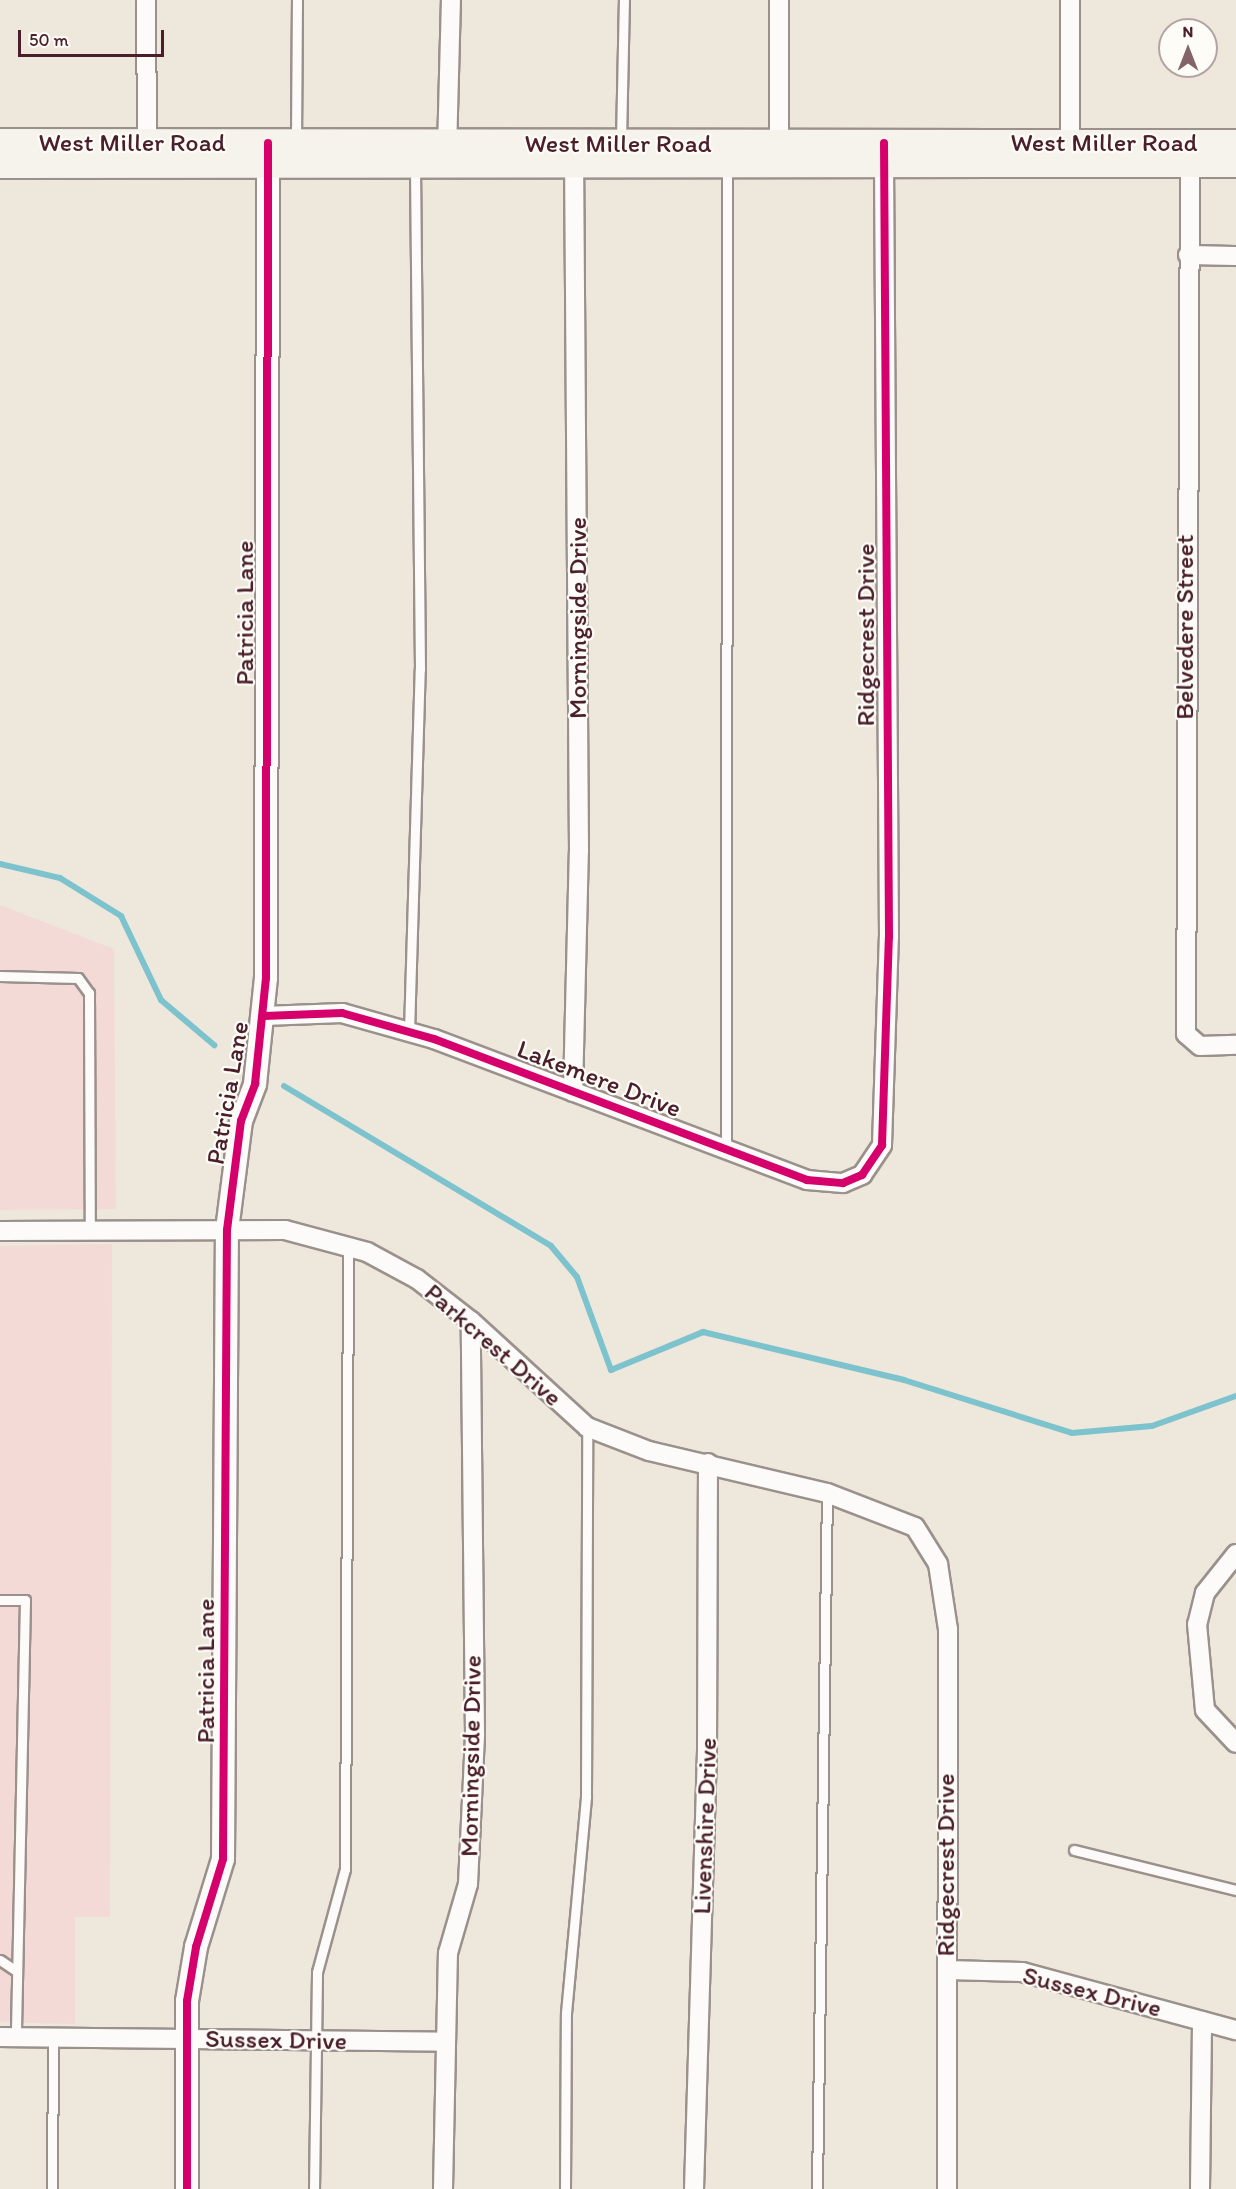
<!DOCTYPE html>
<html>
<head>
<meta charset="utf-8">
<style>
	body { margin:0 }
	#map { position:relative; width:1236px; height:2189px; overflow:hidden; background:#eee7db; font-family:Itim,sans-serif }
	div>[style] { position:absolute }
	.built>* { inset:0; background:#f3dad7 }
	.stream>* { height:6px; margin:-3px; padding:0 3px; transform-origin:3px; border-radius:3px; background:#7cc3ce }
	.roads { filter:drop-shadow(2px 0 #9b918c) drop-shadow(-2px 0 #9b918c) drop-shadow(0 2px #9b918c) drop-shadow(0 -2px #9b918c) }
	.service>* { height:9px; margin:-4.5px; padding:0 4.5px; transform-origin:4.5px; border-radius:4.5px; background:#fcfbfa }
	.minor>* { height:18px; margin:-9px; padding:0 9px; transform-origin:9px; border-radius:9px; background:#fcfbfa }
	.tertiary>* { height:22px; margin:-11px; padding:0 11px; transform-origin:11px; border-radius:11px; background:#fcfbfa }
	.secondary>* { height:27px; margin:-13.5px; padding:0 13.5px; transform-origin:13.5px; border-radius:13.5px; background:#f6f2ec }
	.cycleway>* { height:8px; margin:-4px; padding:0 4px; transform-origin:4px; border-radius:4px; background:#d6006c }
	span { translate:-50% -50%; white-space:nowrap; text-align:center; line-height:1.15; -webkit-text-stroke:4.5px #fdfcf7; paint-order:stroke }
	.street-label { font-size:26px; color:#4a1f2b }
	.north { position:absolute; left:1158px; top:18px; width:60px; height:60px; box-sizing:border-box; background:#fdfcf7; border:2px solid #b5a4a5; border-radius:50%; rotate:0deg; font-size:16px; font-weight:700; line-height:24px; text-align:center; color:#4a1f2b }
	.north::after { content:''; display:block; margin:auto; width:21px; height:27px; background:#836569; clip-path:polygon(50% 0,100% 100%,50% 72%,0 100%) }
	.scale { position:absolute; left:18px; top:30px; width:146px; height:27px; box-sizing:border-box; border:3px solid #4a1f2b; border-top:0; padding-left:8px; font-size:18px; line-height:21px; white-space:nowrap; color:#4a1f2b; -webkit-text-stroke:4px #fdfcf7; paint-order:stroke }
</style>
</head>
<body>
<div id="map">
	<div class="built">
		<div style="clip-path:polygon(0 905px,114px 949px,116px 1209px,0 1210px)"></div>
		<div style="clip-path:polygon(112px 1244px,110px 1917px,75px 1917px,75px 2024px,0 2022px,0 1246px)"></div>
	</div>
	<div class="stream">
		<div style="left:0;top:864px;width:62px;rotate:13.1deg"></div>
		<div style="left:60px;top:878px;width:72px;rotate:31.9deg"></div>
		<div style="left:121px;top:916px;width:93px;rotate:64.5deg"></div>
		<div style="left:161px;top:1000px;width:70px;rotate:40.3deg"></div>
		<div style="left:284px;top:1086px;width:311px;rotate:30.9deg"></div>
		<div style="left:551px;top:1246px;width:40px;rotate:50deg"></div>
		<div style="left:577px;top:1277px;width:99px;rotate:69.9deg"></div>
		<div style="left:611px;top:1370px;width:100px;rotate:-22.4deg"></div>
		<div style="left:703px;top:1332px;width:207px;rotate:13.4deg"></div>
		<div style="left:904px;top:1380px;width:176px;rotate:17.5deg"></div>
		<div style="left:1072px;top:1433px;width:80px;rotate:-5deg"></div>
		<div style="left:1152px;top:1426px;width:89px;rotate:-19.7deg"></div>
	</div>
	<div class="roads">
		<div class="service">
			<div style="left:296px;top:141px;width:141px;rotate:-89.6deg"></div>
			<div style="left:621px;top:141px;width:141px;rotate:-88.8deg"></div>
			<div style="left:0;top:976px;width:78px;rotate:1.5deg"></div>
			<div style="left:78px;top:978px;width:19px;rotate:54deg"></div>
			<div style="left:89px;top:993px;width:237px;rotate:89.8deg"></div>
			<div style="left:409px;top:1032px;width:363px;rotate:-88.3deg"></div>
			<div style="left:420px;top:669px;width:503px;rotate:-90.57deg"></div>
			<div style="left:726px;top:1150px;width:984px;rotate:-89.94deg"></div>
			<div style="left:0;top:1600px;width:25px"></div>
			<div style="left:25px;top:1600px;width:437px;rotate:91.2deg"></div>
			<div style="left:1074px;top:1850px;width:167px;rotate:13.9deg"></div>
			<div style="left:0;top:1960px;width:18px;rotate:34deg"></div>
			<div style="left:52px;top:2189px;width:152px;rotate:-89.6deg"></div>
			<div style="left:314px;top:2189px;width:217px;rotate:-89.2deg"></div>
			<div style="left:317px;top:1972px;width:107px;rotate:-74.8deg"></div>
			<div style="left:345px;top:1869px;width:622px;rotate:-89.72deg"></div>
			<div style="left:565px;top:2189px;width:176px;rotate:-89.7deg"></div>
			<div style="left:566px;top:2013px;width:218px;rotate:-84.7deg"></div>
			<div style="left:586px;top:1796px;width:369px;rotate:-89.8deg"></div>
			<div style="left:817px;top:2189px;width:696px;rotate:-89.18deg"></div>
		</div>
		<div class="minor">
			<div style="left:146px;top:0;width:151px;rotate:89.6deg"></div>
			<div style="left:447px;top:151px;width:151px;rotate:-88.5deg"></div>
			<div style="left:779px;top:154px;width:154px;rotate:-90deg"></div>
			<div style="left:1070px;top:154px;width:154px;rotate:-90deg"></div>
			<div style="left:1190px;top:163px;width:871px;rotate:90.26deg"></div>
			<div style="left:1186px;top:1034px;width:18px;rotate:41deg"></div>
			<div style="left:1200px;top:1046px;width:36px;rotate:-2deg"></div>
			<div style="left:1188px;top:255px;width:48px;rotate:1.2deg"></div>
			<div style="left:264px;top:1016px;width:78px;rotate:-2.2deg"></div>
			<div style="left:342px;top:1013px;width:96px;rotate:15.8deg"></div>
			<div style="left:434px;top:1039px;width:399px;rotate:20.7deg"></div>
			<div style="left:807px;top:1180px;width:36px;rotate:5deg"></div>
			<div style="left:843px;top:1183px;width:21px;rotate:-23deg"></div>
			<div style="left:862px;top:1175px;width:36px;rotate:-56deg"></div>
			<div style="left:882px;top:1145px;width:208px;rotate:-88.1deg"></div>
			<div style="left:889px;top:937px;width:783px;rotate:-90.37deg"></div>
			<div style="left:573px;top:1092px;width:241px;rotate:-88.6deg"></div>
			<div style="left:579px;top:851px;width:697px;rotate:-90.41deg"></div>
			<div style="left:0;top:1231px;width:285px;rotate:-0.2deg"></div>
			<div style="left:285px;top:1230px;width:85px;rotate:15deg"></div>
			<div style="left:367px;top:1252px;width:57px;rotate:28.4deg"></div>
			<div style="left:417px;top:1279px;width:68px;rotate:37.9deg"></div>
			<div style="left:471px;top:1321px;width:157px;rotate:42.4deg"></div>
			<div style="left:587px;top:1427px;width:66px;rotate:21.2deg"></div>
			<div style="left:649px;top:1451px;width:183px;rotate:13.3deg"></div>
			<div style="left:827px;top:1493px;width:94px;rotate:21.1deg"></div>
			<div style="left:915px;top:1527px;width:44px;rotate:58.1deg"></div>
			<div style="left:938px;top:1564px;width:66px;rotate:81.3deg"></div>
			<div style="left:948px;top:1629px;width:560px;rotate:90.1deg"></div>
			<div style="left:1236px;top:1554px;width:50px;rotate:128.5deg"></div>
			<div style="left:1205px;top:1593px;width:32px;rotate:104deg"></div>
			<div style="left:1197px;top:1624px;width:86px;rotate:84.7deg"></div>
			<div style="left:1205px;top:1710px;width:45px;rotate:46.8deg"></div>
			<div style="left:947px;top:1970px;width:75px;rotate:1.5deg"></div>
			<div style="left:1022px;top:1972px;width:222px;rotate:15.2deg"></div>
			<div style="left:0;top:2037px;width:443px;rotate:0.6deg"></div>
			<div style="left:443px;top:2189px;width:236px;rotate:-88.8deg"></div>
			<div style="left:448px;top:1953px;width:72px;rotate:-73.8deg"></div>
			<div style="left:468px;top:1884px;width:150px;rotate:-87.3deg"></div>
			<div style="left:475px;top:1734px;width:413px;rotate:-90.6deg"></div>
			<div style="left:694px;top:2189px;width:441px;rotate:-88.3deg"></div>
			<div style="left:707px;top:1748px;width:285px;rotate:-89.8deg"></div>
			<div style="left:1200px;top:2189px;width:168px;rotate:-89.3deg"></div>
		</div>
		<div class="tertiary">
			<div style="left:187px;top:2189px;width:188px;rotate:-90deg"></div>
			<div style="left:187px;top:2001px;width:55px;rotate:-80.5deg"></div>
			<div style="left:196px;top:1947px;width:92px;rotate:-72.9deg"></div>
			<div style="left:223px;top:1859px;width:629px;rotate:-89.64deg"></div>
			<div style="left:227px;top:1230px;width:110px;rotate:-82.7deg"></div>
			<div style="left:241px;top:1121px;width:40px;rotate:-69deg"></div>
			<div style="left:255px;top:1084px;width:107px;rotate:-84.1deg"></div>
			<div style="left:266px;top:978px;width:830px;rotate:-89.86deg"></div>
		</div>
		<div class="secondary">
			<div style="left:0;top:142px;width:1236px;rotate:0.05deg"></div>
			<div style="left:0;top:164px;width:1236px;rotate:-0.05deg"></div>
		</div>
	</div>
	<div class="cycleway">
		<div style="left:264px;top:1016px;width:78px;rotate:-2.2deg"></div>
		<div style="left:342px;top:1013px;width:96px;rotate:15.8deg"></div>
		<div style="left:434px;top:1039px;width:399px;rotate:20.7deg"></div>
		<div style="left:807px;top:1180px;width:36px;rotate:5deg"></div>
		<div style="left:843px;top:1183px;width:21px;rotate:-23deg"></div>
		<div style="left:862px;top:1175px;width:36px;rotate:-56deg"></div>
		<div style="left:882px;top:1145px;width:208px;rotate:-88.1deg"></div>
		<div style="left:889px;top:937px;width:794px;rotate:-90.36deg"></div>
		<div style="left:187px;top:2189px;width:188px;rotate:-90deg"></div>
		<div style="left:187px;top:2001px;width:55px;rotate:-80.5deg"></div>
		<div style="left:196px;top:1947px;width:92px;rotate:-72.9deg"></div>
		<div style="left:223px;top:1859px;width:629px;rotate:-89.64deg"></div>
		<div style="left:227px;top:1230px;width:110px;rotate:-82.7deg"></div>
		<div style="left:241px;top:1121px;width:40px;rotate:-69deg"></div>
		<div style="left:255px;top:1084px;width:107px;rotate:-84.1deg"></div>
		<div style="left:266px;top:978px;width:835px;rotate:-89.86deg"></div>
	</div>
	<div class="street-label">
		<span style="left:132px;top:143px">West Miller Road</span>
		<span style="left:1104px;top:143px">West Miller Road</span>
		<span style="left:618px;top:144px">West Miller Road</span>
		<span style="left:245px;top:613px;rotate:-90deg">Patricia Lane</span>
		<span style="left:578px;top:618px;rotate:-90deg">Morningside Drive</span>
		<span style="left:1185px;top:627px;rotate:-90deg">Belvedere Street</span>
		<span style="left:866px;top:635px;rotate:-90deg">Ridgecrest Drive</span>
		<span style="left:599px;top:1079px;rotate:21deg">Lakemere Drive</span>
		<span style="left:228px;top:1093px;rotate:-80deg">Patricia Lane</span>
		<span style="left:493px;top:1345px;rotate:41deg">Parkcrest Drive</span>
		<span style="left:206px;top:1671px;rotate:-90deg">Patricia Lane</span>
		<span style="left:471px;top:1756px;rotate:-89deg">Morningside Drive</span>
		<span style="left:705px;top:1826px;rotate:-88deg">Livenshire Drive</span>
		<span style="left:946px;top:1865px;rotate:-90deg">Ridgecrest Drive</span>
		<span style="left:1092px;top:1992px;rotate:14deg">Sussex Drive</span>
		<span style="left:276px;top:2040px;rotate:1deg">Sussex Drive</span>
	</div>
	<div class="north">N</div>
	<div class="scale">50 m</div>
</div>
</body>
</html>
